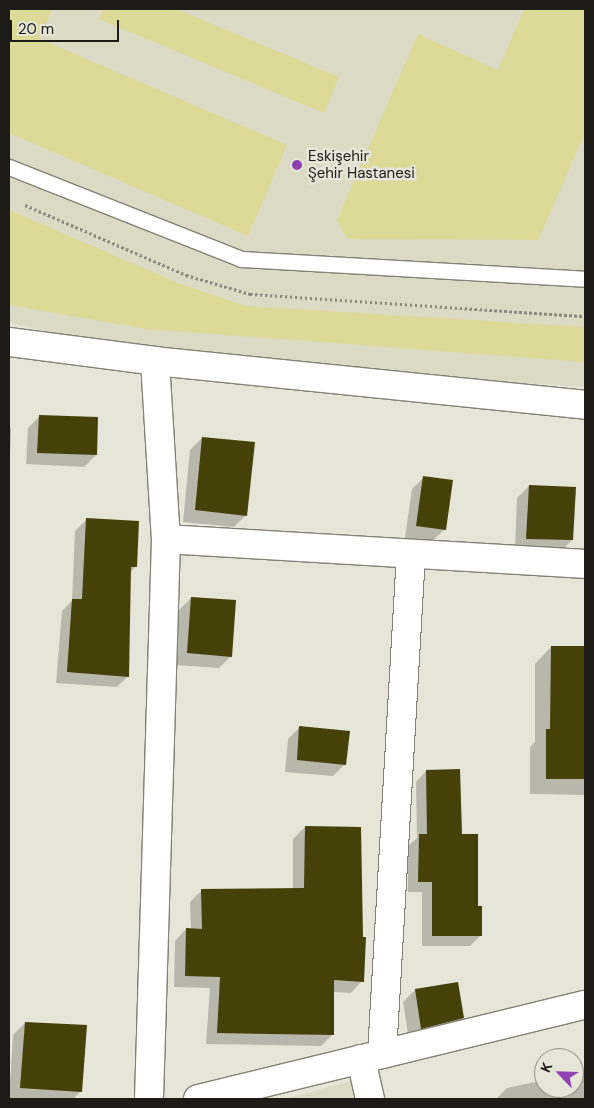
<!DOCTYPE html>
<html>
<head>
<meta charset="utf-8">
<style>
	body { margin:0 }
	#map { position:relative; width:594px; height:1108px; overflow:hidden; background:#e5e5d8; font-family:"DM Sans",sans-serif }
	div>[style] { position:absolute }
	.built>* { inset:0; background:#dbdac5 }
	.green>* { inset:0; background:#ddd997 }
	.shadow>* { inset:0; background:#0003 }
	.building>* { inset:0; background:#454108 }
	.path>* { height:3px; margin-top:-1.5px; transform-origin:0; background:repeating-linear-gradient(90deg,#8b8a81 0 2.5px,transparent 0 5px) }
	.roads { filter:drop-shadow(1px 0 #818175) drop-shadow(-1px 0 #818175) drop-shadow(0 1px #818175) drop-shadow(0 -1px #818175) }
	.service>* { height:15px; margin:-7.5px; padding:0 7.5px; transform-origin:7.5px; border-radius:7.5px; background:#fff }
	.minor>* { height:28px; margin:-14px; padding:0 14px; transform-origin:14px; border-radius:14px; background:#fff }
	.tertiary>* { height:28px; margin:-14px; padding:0 14px; transform-origin:14px; border-radius:14px; background:#fff }
	.dots>* { width:14px; height:14px; translate:-50% -50%; box-sizing:border-box; border:2px solid #e5e5d8; border-radius:50% }
	span { translate:-50% -50%; white-space:nowrap; text-align:center; line-height:1.15; -webkit-text-stroke:5px #e5e5d8; paint-order:stroke }
	.poi-label { font-size:15px; color:#1c1b17 }
	.left { translate:0 -50%; text-align:left }
	.frame { position:absolute; inset:0; border:10px solid #1c1b17; pointer-events:none }
	.north { position:absolute; left:534px; top:1048px; width:50px; height:50px; box-sizing:border-box; background:#e5e5d8; border:1px solid #95948b; border-radius:50%; rotate:294deg; font-size:14px; font-weight:700; line-height:20px; text-align:center; color:#1c1b17 }
	.north::after { content:''; display:block; margin:auto; width:18px; height:22px; background:#9040b0; clip-path:polygon(50% 0,100% 100%,50% 72%,0 100%) }
	.scale { position:absolute; left:10px; top:20px; width:109px; height:22px; box-sizing:border-box; border:2px solid #1c1b17; border-top:0; padding-left:6px; font-size:15px; line-height:18px; white-space:nowrap; color:#1c1b17; -webkit-text-stroke:4px #e5e5d8; paint-order:stroke }
</style>
</head>
<body>
<div id="map">
	<div class="built">
		<div style="clip-path:polygon(9px 9px,585px 9px,585px 387px,159px 361px,9px 322px)"></div>
		<div style="clip-path:polygon(352px 1081px,355px 1099px,285px 1099px)"></div>
	</div>
	<div class="green">
		<div style="clip-path:polygon(9px 9px,52px 9px,40px 39px,287px 145px,248px 236px,9px 133px)"></div>
		<div style="clip-path:polygon(103px 9px,176px 9px,339px 77px,324px 113px,99px 19px)"></div>
		<div style="clip-path:polygon(524px 9px,585px 9px,585px 133px,538px 240px,347px 239px,337px 220px,418px 34px,498px 70px)"></div>
		<div style="clip-path:polygon(9px 210px,178px 283px,246px 306px,585px 327px,585px 362px,146px 329px,9px 305px)"></div>
	</div>
	<div class="shadow">
		<div style="clip-path:polygon(40px 416px,96px 455px,84px 467px,26px 464px,28px 428px)"></div>
		<div style="clip-path:polygon(9px 428px,11px 428px,9px 484px)"></div>
		<div style="clip-path:polygon(202px 438px,246px 515px,234px 527px,183px 522px,190px 450px)"></div>
		<div style="clip-path:polygon(424px 477px,445px 529px,432px 541px,405px 538px,412px 489px)"></div>
		<div style="clip-path:polygon(529px 486px,572px 540px,560px 552px,515px 550px,517px 498px)"></div>
		<div style="clip-path:polygon(86px 520px,136px 566px,130px 573px,128px 676px,117px 687px,56px 683px,62px 611px,72px 601px,75px 531px)"></div>
		<div style="clip-path:polygon(191px 598px,231px 656px,219px 668px,175px 665px,179px 610px)"></div>
		<div style="clip-path:polygon(551px 647px,585px 648px,585px 795px,530px 794px,530px 747px,535px 742px,535px 664px)"></div>
		<div style="clip-path:polygon(300px 727px,345px 764px,333px 776px,285px 772px,288px 739px)"></div>
		<div style="clip-path:polygon(426px 771px,460px 836px,481px 935px,470px 946px,422px 946px,422px 892px,408px 892px,408px 846px,417px 838px,416px 782px)"></div>
		<div style="clip-path:polygon(305px 827px,362px 981px,351px 993px,333px 992px,332px 1035px,321px 1046px,206px 1044px,210px 988px,174px 987px,175px 941px,186px 929px,191px 930px,190px 902px,202px 890px,293px 890px,293px 839px)"></div>
		<div style="clip-path:polygon(415px 990px,463px 1018px,451px 1030px,409px 1040px,403px 1002px)"></div>
		<div style="clip-path:polygon(25px 1023px,81px 1091px,73px 1099px,9px 1099px,13px 1035px)"></div>
		<div style="clip-path:polygon(585px 1071px,585px 1099px,496px 1099px,507px 1088px,544px 1080px,544px 1088px,574px 1088px,574px 1074px)"></div>
	</div>
	<div class="building">
		<div style="clip-path:polygon(39px 415px,98px 417px,97px 455px,37px 453px)"></div>
		<div style="clip-path:polygon(202px 437px,255px 442px,247px 516px,195px 510px)"></div>
		<div style="clip-path:polygon(423px 476px,453px 480px,446px 530px,416px 526px)"></div>
		<div style="clip-path:polygon(529px 485px,576px 487px,573px 540px,526px 539px)"></div>
		<div style="clip-path:polygon(86px 518px,139px 521px,137px 567px,131px 567px,129px 677px,67px 672px,72px 599px,82px 599px)"></div>
		<div style="clip-path:polygon(191px 597px,236px 600px,232px 657px,187px 653px)"></div>
		<div style="clip-path:polygon(551px 646px,585px 646px,585px 779px,546px 779px,546px 729px,550px 729px)"></div>
		<div style="clip-path:polygon(299px 726px,350px 731px,346px 765px,297px 760px)"></div>
		<div style="clip-path:polygon(460px 769px,462px 834px,478px 834px,478px 906px,482px 906px,482px 936px,432px 936px,432px 882px,418px 882px,419px 834px,427px 834px,426px 770px)"></div>
		<div style="clip-path:polygon(305px 826px,361px 827px,363px 937px,366px 937px,364px 982px,334px 980px,334px 1035px,217px 1033px,220px 977px,185px 976px,186px 928px,202px 929px,201px 889px,304px 888px)"></div>
		<div style="clip-path:polygon(458px 982px,464px 1018px,421px 1029px,415px 989px)"></div>
		<div style="clip-path:polygon(25px 1022px,87px 1025px,82px 1092px,20px 1088px)"></div>
	</div>
	<div class="path">
		<div style="left:25px;top:205px;width:176px;rotate:23.5deg"></div>
		<div style="left:186px;top:275px;width:67px;rotate:16.5deg"></div>
		<div style="left:250px;top:294px;width:336px;rotate:3.8deg"></div>
	</div>
	<div class="roads">
		<div class="service">
			<div style="left:9px;top:167px;width:250px;rotate:21.6deg"></div>
			<div style="left:241px;top:259px;width:345px;rotate:3.3deg"></div>
		</div>
		<div class="minor">
			<div style="left:155px;top:361px;width:178px;rotate:86.5deg"></div>
			<div style="left:382px;top:1054px;width:501px;rotate:-86.68deg"></div>
			<div style="left:361px;top:1059px;width:41px;rotate:77.3deg"></div>
			<div style="left:149px;top:1099px;width:560px;rotate:-88.26deg"></div>
			<div style="left:166px;top:539px;width:420px;rotate:3.4deg"></div>
			<div style="left:198px;top:1099px;width:398px;rotate:-13.7deg"></div>
		</div>
		<div class="tertiary">
			<div style="left:9px;top:342px;width:147px;rotate:7.4deg"></div>
			<div style="left:155px;top:361px;width:432px;rotate:5.8deg"></div>
		</div>
	</div>
	<div class="dots">
		<div style="left:297px;top:165px;background:#9040b0"></div>
	</div>
	<div class="poi-label">
		<span class="left" style="left:308px;top:165px">Eskişehir<br>Şehir Hastanesi</span>
	</div>
	<div class="frame"></div>
	<div class="north">K</div>
	<div class="scale">20 m</div>
</div>
</body>
</html>
